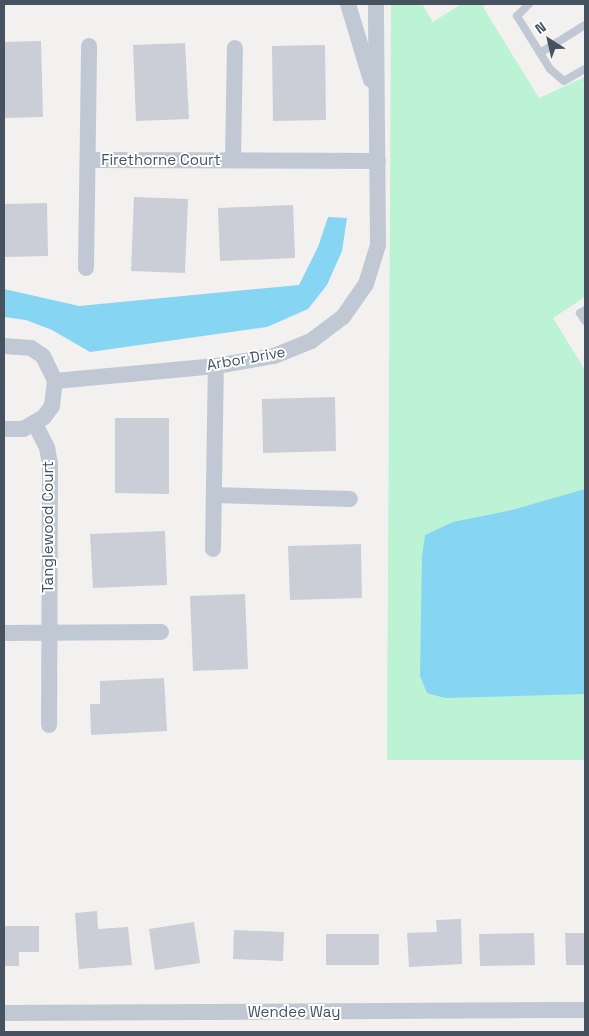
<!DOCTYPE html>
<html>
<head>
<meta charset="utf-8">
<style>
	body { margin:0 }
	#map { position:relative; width:589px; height:1036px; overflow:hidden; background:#f3f0f0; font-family:"Space Grotesk",sans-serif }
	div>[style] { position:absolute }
	.green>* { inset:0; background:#bcf3d4 }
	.water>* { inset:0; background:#86d5f2 }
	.building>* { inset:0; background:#cbced6 }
	.lane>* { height:8px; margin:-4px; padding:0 4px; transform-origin:4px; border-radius:4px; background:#c0c9d3 }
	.street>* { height:16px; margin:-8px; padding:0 8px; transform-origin:8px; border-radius:8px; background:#c0c9d3 }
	span { translate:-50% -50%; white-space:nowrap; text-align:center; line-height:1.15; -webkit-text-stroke:4px #fff; paint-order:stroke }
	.street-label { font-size:15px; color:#46525f }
	.frame { position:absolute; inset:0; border:5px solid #46525f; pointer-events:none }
	.north { position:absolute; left:524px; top:15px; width:50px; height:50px; -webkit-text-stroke:4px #fff; paint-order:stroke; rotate:325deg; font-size:14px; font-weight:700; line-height:20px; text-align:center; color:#46525f }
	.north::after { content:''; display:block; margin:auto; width:18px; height:22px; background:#46525f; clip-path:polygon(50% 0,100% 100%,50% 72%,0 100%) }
</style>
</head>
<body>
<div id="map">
	<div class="green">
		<div style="clip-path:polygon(391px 4px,422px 4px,433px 22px,461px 4px,487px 4px,483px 7px,539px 98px,585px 77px,585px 297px,553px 318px,585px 370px,585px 760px,387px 760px)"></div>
	</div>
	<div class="water">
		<div style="clip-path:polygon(328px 217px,347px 218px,342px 251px,327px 285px,308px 309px,267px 327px,90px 352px,52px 330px,26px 320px,4px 317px,4px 289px,79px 306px,299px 285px,318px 247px)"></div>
		<div style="clip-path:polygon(585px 489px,585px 694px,445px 698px,427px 693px,420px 676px,422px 557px,425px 535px,453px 522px,512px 510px)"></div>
	</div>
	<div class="building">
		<div style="clip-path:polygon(41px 41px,43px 117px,4px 118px,4px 42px)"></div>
		<div style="clip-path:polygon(185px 43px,189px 119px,136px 121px,133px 45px)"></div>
		<div style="clip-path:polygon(325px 45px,326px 120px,273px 121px,272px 46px)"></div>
		<div style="clip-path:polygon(134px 197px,188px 199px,185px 273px,131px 271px)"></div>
		<div style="clip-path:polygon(47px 203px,48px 256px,4px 257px,4px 204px)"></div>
		<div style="clip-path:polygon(293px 205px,295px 258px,220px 261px,218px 208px)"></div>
		<div style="clip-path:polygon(335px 397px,336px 451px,263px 453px,262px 399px)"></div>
		<div style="clip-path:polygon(115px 418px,169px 418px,169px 494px,115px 493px)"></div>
		<div style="clip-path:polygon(165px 531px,167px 585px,93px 588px,90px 534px)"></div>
		<div style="clip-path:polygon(361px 544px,362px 598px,290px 600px,288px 546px)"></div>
		<div style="clip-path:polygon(245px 594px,248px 669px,193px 671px,190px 596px)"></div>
		<div style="clip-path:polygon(164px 678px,167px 731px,91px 735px,90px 704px,100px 704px,100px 681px)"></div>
		<div style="clip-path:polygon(97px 911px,98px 929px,128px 927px,132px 965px,79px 969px,75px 913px)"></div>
		<div style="clip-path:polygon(461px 919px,462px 964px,409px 967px,407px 933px,437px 932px,436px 920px)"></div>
		<div style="clip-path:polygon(194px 922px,200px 963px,155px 970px,149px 929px)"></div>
		<div style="clip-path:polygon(4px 926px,39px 926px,39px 952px,19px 952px,19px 966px,4px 966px)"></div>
		<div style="clip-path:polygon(234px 930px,284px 932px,283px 961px,233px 959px)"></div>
		<div style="clip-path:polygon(534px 933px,535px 965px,480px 966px,479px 934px)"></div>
		<div style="clip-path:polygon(565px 933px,585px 933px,585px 965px,566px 965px)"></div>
		<div style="clip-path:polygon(326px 934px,379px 934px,379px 965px,326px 965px)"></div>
	</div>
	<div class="lane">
		<div style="left:529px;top:4px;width:17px;rotate:135deg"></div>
		<div style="left:517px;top:16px;width:62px;rotate:58.1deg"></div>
		<div style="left:550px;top:69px;width:18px;rotate:41deg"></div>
		<div style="left:564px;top:81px;width:24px;rotate:-30deg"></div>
		<div style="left:540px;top:53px;width:53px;rotate:-31.9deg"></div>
		<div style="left:585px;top:310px;width:6px;rotate:149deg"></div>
		<div style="left:580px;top:313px;width:9px;rotate:58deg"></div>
	</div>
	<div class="street">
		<div style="left:348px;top:4px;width:79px;rotate:73.2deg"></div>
		<div style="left:88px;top:160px;width:290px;rotate:0.2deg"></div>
		<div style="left:233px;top:160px;width:112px;rotate:-89deg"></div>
		<div style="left:86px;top:268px;width:222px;rotate:-89.2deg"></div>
		<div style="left:4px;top:346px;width:27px;rotate:4deg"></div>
		<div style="left:31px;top:348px;width:14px;rotate:34deg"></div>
		<div style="left:43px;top:356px;width:28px;rotate:64deg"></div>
		<div style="left:55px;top:381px;width:25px;rotate:97deg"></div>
		<div style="left:52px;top:406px;width:14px;rotate:126deg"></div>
		<div style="left:44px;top:417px;width:24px;rotate:150deg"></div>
		<div style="left:23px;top:429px;width:19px;rotate:180deg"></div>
		<div style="left:55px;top:381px;width:162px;rotate:-5.3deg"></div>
		<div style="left:216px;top:366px;width:59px;rotate:-9.8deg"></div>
		<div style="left:274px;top:356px;width:40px;rotate:-22deg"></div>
		<div style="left:311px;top:341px;width:40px;rotate:-37deg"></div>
		<div style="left:343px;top:317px;width:40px;rotate:-55.1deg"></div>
		<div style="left:366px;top:284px;width:41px;rotate:-72.9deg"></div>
		<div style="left:378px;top:245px;width:241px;rotate:-90.5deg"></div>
		<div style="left:35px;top:424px;width:27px;rotate:63deg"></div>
		<div style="left:47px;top:448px;width:15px;rotate:79deg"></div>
		<div style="left:50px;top:463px;width:262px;rotate:90.2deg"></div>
		<div style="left:214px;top:495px;width:136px;rotate:1.7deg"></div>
		<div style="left:213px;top:549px;width:183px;rotate:-89.1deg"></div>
		<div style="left:4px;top:633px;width:157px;rotate:-0.4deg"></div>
		<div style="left:4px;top:1013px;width:581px;rotate:-0.3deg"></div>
	</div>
	<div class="street-label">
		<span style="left:161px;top:160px">Firethorne Court</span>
		<span style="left:246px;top:358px;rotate:-10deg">Arbor Drive</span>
		<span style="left:48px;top:527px;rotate:-90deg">Tanglewood Court</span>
		<span style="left:294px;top:1012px">Wendee Way</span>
	</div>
	<div class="frame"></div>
	<div class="north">N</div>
</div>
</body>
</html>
